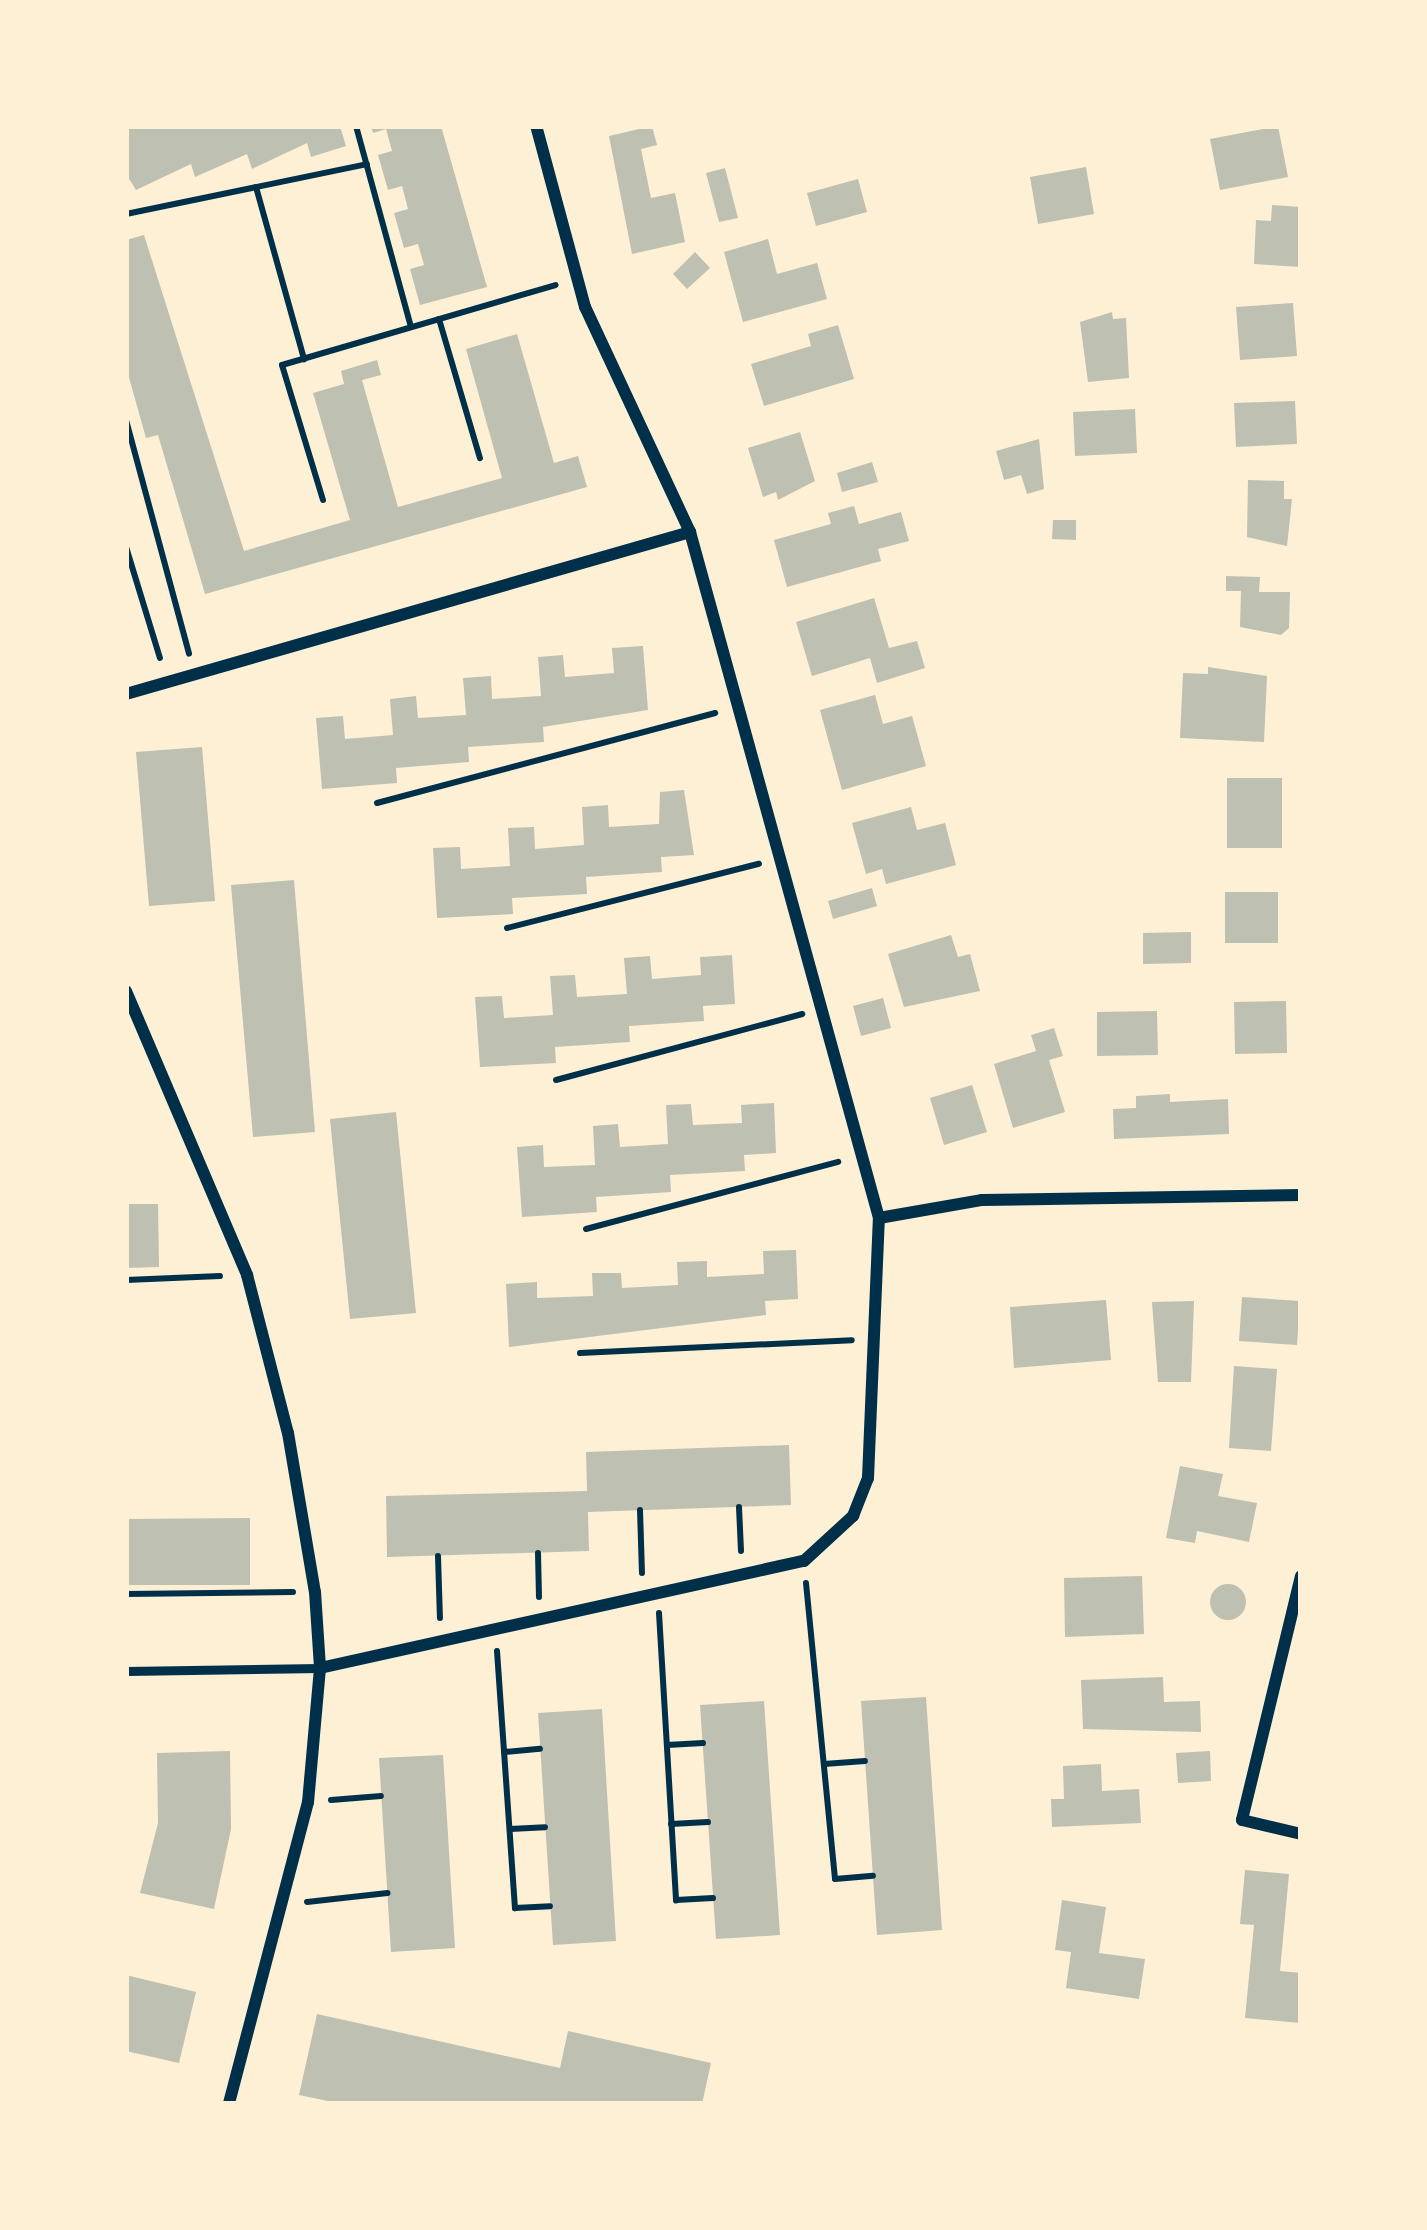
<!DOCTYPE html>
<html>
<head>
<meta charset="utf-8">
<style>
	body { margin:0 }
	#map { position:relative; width:1427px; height:2230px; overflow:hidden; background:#fdf0d5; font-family:Raleway,sans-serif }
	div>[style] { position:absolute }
	.building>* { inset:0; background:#bec0b2 }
	.round { border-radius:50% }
	.path>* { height:6px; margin:-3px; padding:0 3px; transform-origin:3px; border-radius:3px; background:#003049 }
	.service>* { height:9px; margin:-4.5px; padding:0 4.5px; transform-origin:4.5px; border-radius:4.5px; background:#003049 }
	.minor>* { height:12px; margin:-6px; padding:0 6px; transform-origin:6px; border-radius:6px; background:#003049 }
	span { translate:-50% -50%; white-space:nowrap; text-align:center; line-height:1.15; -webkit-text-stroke:9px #fdf0d5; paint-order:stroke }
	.frame { position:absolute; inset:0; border:129px solid #fdf0d5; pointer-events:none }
</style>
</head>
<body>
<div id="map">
	<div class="building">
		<div style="clip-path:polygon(126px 126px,340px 126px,346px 146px,311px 157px,307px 143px,252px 169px,247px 154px,195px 177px,191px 164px,136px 190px,126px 174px)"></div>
		<div style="clip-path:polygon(371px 126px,441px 126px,487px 287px,420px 305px,410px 269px,424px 265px,418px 244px,404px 248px,394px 213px,408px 209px,402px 186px,388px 190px,378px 155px,392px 151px,386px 129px,373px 133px)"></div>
		<div style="clip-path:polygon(652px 126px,657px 145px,641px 149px,651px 198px,675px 193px,685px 242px,632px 254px,609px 136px)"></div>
		<div style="clip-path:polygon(1278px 126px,1288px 177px,1220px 190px,1210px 139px)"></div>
		<div style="clip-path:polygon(1086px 167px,1094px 214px,1038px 224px,1030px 177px)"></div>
		<div style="clip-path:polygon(725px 168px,738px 218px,719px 222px,706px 173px)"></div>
		<div style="clip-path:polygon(858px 179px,867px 212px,816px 226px,807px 193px)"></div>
		<div style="clip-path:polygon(1272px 205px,1301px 207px,1300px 267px,1254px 264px,1256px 220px,1271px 221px)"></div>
		<div style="clip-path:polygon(144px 235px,244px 551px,350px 520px,313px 393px,344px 384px,341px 371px,377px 360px,381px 375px,362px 380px,398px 507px,502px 478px,466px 349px,517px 334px,554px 463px,578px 456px,587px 487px,205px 594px,158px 435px,146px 438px,126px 367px,126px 240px)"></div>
		<div style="clip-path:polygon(768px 239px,777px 274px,817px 263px,827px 299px,743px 322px,724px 252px)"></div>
		<div style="clip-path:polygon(695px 252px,710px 268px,687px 289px,673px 274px)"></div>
		<div style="clip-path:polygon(1293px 303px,1297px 356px,1240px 360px,1236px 307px)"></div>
		<div style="clip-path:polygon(1112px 312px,1113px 319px,1126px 318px,1129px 378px,1088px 382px,1080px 322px)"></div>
		<div style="clip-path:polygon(838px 325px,854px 379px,764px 406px,751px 364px,811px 346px,808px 334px)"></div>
		<div style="clip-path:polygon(1295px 401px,1297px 444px,1236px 447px,1234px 403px)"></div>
		<div style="clip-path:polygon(1135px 409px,1137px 453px,1075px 456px,1073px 412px)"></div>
		<div style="clip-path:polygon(800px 432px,815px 481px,778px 500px,776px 492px,763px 497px,748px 448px)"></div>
		<div style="clip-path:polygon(1039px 439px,1044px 489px,1027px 494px,1021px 475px,1004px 480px,996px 451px)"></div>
		<div style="clip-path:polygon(872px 462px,878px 482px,842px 492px,837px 473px)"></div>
		<div style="clip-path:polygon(1248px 480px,1284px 481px,1284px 499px,1292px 499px,1287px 546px,1247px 537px)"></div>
		<div style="clip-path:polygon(854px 506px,859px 524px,901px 512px,909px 541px,878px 549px,881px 561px,787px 587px,774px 540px,831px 524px,828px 513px)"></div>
		<div style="clip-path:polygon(1053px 520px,1076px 520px,1076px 540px,1052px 539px)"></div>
		<div style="clip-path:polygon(1226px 576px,1260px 577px,1259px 592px,1290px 592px,1289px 628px,1281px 635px,1240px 627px,1241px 591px,1226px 591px)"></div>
		<div style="clip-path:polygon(874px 598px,889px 648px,917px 641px,925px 668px,877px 683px,870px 658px,812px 676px,796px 622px)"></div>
		<div style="clip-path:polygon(643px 646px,648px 710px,543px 727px,544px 742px,468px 747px,469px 762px,396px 768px,397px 783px,322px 789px,316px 718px,343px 716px,345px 739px,393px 735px,390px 699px,416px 696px,418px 718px,466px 715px,463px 678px,491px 676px,492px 699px,541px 696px,538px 657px,563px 655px,565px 677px,614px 673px,612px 648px)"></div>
		<div style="clip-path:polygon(1208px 667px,1267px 676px,1264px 742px,1180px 738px,1183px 673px,1208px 674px)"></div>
		<div style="clip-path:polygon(875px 695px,883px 724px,912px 716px,926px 766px,842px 790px,820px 710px)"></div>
		<div style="clip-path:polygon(202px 747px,215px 901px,149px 906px,136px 752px)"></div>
		<div style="clip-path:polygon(1227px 778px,1282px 778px,1282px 848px,1227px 848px)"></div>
		<div style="clip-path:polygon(684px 790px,694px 855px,661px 857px,662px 872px,586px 877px,587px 894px,512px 898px,513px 914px,437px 918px,433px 848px,460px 847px,461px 869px,510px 866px,508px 828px,534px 827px,535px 849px,584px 845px,582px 807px,608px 805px,609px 827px,659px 824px,660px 792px)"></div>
		<div style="clip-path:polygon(911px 807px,917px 830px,945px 823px,956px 865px,886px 884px,882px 869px,866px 874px,852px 823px)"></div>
		<div style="clip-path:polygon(294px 880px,315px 1132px,253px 1137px,231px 885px)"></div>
		<div style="clip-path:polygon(872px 888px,877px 906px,833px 919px,828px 901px)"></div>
		<div style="clip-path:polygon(1225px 892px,1278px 892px,1278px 943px,1225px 943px)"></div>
		<div style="clip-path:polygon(1191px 932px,1191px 963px,1143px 964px,1143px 933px)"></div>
		<div style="clip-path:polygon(951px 935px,958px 957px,970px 954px,980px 991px,904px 1007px,888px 954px)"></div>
		<div style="clip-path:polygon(732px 955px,735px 1004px,703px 1006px,704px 1021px,629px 1026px,630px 1042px,555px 1047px,556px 1063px,480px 1067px,475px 997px,502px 996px,504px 1018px,553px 1015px,550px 976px,575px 975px,577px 997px,627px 994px,624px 958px,650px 956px,652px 979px,701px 975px,700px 957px)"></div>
		<div style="clip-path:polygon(883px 998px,891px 1028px,861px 1036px,853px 1006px)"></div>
		<div style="clip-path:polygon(1286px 1001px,1287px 1053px,1235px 1054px,1234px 1002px)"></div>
		<div style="clip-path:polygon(1157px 1011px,1158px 1055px,1097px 1056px,1097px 1012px)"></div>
		<div style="clip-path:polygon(1054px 1028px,1063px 1056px,1049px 1060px,1065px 1112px,1013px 1128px,994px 1064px,1036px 1051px,1031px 1035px)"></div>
		<div style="clip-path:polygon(972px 1085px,987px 1132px,944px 1145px,930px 1098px)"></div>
		<div style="clip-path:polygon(1170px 1094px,1170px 1102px,1228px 1099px,1229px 1134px,1114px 1139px,1113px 1109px,1136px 1108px,1136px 1096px)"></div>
		<div style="clip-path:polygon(774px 1103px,776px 1153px,744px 1155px,745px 1171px,670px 1175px,671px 1192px,596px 1197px,597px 1212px,522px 1217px,517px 1147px,543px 1145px,544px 1167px,595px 1165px,593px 1126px,618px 1124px,620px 1147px,668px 1144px,666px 1105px,691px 1104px,693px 1125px,742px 1123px,741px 1105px)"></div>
		<div style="clip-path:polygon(396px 1112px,416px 1313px,350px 1319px,330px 1119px)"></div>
		<div style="clip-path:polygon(126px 1204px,158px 1204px,159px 1267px,126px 1268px)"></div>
		<div style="clip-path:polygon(796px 1250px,798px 1299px,765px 1301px,766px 1315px,509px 1347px,506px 1284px,537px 1282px,537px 1298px,593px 1296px,592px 1273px,621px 1273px,622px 1288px,678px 1285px,677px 1262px,707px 1261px,707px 1277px,764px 1274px,763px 1251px)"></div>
		<div style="clip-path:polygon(1242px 1297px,1300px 1301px,1297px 1345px,1239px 1341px)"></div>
		<div style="clip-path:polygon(1106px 1300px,1111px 1360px,1014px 1368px,1010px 1307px)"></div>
		<div style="clip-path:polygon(1194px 1301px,1191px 1382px,1158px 1382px,1152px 1302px)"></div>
		<div style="clip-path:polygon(1234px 1366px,1277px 1369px,1271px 1451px,1229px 1448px)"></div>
		<div style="clip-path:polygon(789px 1445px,791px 1505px,588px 1512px,589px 1551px,387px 1557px,386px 1496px,587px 1491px,586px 1452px)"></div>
		<div style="clip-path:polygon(1180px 1466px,1223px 1474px,1218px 1496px,1257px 1503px,1249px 1542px,1197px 1531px,1195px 1543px,1166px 1538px)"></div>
		<div style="clip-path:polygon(250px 1518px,250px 1585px,126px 1585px,126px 1519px)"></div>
		<div style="clip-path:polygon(1142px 1576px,1144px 1634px,1065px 1637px,1064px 1578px)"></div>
		<div class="round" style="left:1210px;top:1584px;width:36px;height:36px"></div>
		<div style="clip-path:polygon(1163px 1677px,1164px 1702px,1200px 1701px,1201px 1732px,1083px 1729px,1081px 1680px)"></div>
		<div style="clip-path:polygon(926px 1697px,942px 1930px,877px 1935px,861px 1701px)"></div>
		<div style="clip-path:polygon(764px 1701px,780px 1935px,716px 1939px,700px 1705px)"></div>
		<div style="clip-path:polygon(602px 1709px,616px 1941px,553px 1945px,538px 1713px)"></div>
		<div style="clip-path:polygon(230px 1751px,231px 1829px,214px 1909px,140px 1893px,158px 1823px,157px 1753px)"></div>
		<div style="clip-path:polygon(1210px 1751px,1211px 1781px,1178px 1783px,1176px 1753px)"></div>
		<div style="clip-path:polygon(443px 1755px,455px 1948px,391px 1952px,379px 1758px)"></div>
		<div style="clip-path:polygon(1101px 1764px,1102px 1791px,1139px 1789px,1141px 1823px,1052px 1827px,1051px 1799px,1064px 1799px,1063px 1766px)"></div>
		<div style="clip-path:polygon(1245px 1870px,1289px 1874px,1280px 1971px,1301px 1973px,1301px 2023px,1245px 2018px,1254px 1925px,1240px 1924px)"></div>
		<div style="clip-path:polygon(1062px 1900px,1106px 1907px,1099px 1953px,1145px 1959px,1139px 1999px,1066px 1988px,1071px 1952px,1055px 1950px)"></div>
		<div style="clip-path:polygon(126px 1975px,196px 1992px,179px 2063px,126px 2051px)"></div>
		<div style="clip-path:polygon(317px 2014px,560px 2068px,568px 2031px,711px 2063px,702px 2104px,342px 2104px,299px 2095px)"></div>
	</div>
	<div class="path">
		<div style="left:356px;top:126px;width:208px;rotate:74.7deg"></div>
		<div style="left:256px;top:187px;width:179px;rotate:74.4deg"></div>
		<div style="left:126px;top:214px;width:246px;rotate:-11.7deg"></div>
		<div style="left:439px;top:319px;width:145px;rotate:73.6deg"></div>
		<div style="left:126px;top:420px;width:242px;rotate:74.9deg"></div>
		<div style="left:323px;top:500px;width:141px;rotate:-106.9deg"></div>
		<div style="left:282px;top:365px;width:285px;rotate:-16.3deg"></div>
		<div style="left:126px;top:547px;width:116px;rotate:73deg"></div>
		<div style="left:377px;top:803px;width:350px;rotate:-14.9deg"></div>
		<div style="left:507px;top:928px;width:260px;rotate:-14.3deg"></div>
		<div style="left:556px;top:1080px;width:255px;rotate:-15deg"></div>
		<div style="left:586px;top:1229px;width:261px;rotate:-14.9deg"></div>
		<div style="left:126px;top:1280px;width:94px;rotate:-2.4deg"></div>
		<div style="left:580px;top:1353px;width:272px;rotate:-2.7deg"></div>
		<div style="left:739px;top:1507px;width:44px;rotate:87.4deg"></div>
		<div style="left:640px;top:1510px;width:63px;rotate:88.2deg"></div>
		<div style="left:538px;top:1553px;width:44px;rotate:88.7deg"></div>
		<div style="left:438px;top:1556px;width:62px;rotate:88.2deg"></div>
		<div style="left:806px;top:1583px;width:297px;rotate:84.4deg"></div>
		<div style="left:835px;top:1879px;width:38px;rotate:-5deg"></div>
		<div style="left:126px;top:1594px;width:167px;rotate:-0.7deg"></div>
		<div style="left:659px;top:1613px;width:288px;rotate:86.6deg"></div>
		<div style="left:676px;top:1900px;width:37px;rotate:-3deg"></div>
		<div style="left:497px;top:1651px;width:258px;rotate:86deg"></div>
		<div style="left:515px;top:1908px;width:35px;rotate:-3deg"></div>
		<div style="left:667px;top:1745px;width:36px;rotate:-3deg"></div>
		<div style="left:504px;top:1752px;width:36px;rotate:-5deg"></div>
		<div style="left:824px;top:1764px;width:41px;rotate:-4.2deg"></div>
		<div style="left:331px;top:1800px;width:50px;rotate:-4.6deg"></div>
		<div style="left:671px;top:1824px;width:37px;rotate:-3deg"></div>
		<div style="left:510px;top:1829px;width:35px;rotate:-3deg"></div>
		<div style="left:307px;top:1902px;width:81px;rotate:-6.4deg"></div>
	</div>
	<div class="service">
		<div style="left:126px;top:1671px;width:194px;rotate:-0.9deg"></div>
	</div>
	<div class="minor">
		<div style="left:126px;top:694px;width:587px;rotate:-16.03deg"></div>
		<div style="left:126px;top:991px;width:309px;rotate:66.9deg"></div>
		<div style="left:247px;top:1275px;width:163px;rotate:75.5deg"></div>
		<div style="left:288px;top:1433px;width:161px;rotate:80.4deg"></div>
		<div style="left:315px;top:1592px;width:76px;rotate:86.2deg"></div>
		<div style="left:320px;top:1668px;width:135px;rotate:95.1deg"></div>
		<div style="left:308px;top:1802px;width:312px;rotate:104.7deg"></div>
		<div style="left:879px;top:1218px;width:105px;rotate:-9.9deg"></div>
		<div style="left:982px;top:1200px;width:319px;rotate:-0.9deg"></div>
		<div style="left:1301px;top:1576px;width:251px;rotate:103.6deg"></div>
		<div style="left:1242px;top:1820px;width:61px;rotate:13.3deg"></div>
		<div style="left:320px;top:1668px;width:496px;rotate:-12.5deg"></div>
		<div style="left:804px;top:1561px;width:67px;rotate:-42.6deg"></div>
		<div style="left:853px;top:1516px;width:41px;rotate:-68.5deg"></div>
		<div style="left:868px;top:1478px;width:260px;rotate:-87.6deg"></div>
		<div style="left:879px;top:1218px;width:712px;rotate:-105.4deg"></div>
		<div style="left:690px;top:532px;width:248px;rotate:-115deg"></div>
		<div style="left:585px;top:307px;width:188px;rotate:-105.1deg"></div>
	</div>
	<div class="frame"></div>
</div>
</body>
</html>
